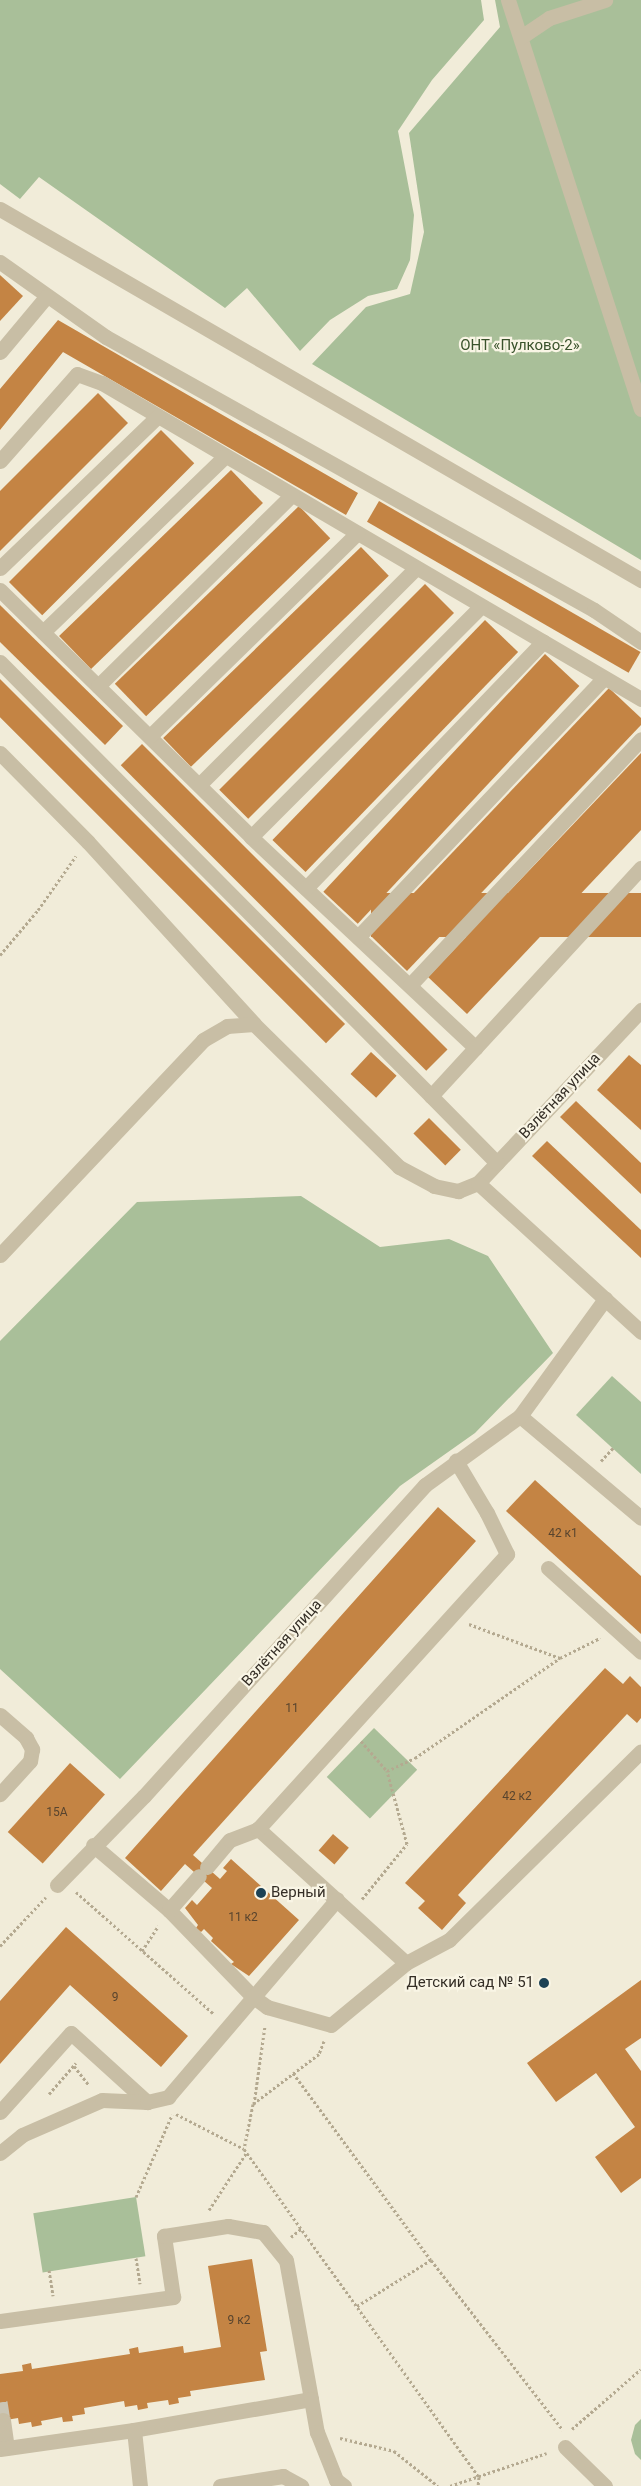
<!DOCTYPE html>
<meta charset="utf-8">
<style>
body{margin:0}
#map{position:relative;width:641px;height:2486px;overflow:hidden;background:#f1ecd9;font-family:Roboto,sans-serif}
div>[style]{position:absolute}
.green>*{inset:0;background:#a9bf99;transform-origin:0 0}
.building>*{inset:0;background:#c48444;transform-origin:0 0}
.minor-tunnel>*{height:15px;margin-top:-7.5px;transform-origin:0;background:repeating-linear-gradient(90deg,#cbc6b5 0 15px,transparent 0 23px)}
.path>*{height:3px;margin-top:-1.5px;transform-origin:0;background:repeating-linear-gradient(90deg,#b4a990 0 2.5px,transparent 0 5px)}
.minor>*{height:15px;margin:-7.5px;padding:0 7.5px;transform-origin:7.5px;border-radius:7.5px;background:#c8bea5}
.dots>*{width:14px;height:14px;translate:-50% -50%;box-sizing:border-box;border:2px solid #f9f5e5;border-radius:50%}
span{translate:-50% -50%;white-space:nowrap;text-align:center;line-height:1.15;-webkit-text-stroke:4.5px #f9f5e5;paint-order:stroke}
.number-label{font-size:12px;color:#58442e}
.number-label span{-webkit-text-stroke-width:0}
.park-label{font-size:15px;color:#39522b}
.street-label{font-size:15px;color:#342e26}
.poi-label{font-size:15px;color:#342e26}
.left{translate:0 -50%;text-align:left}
.right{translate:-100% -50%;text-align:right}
</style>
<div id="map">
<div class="green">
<i style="clip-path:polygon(0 0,481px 0,484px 20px,432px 80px,398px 131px,414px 215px,410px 260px,397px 289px,368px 296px,330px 320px,300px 351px,247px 288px,225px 308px,39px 177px,20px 199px,0 184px)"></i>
<i style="clip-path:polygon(495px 0,641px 0,641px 560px,312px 364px,366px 307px,410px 294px,424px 232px,409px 133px,500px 27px)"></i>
<i style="clip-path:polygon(301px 1196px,380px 1247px,449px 1239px,488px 1256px,553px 1353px,475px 1433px,400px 1486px,120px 1779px,0 1669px,0 1341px,137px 1202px)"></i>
<i style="clip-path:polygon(612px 1376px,641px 1402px,641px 1474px,576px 1415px)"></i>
<i style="left:374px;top:1728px;width:60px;height:68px;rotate:44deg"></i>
<i style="left:136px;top:2197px;width:60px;height:104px;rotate:81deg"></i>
<i style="clip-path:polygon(641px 2419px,641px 2460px,635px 2454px,631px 2440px,635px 2425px)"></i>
</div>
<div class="building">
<i style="clip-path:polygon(0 275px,23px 296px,0 321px)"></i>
<i style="clip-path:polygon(58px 320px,358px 493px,346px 515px,63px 352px,0 430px,0 389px)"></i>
<i style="clip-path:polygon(98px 393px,128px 423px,0 551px,0 491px)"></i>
<i style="left:161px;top:430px;width:47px;height:215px;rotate:45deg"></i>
<i style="left:231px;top:470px;width:46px;height:239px;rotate:46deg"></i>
<i style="left:379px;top:501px;width:302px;height:24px;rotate:30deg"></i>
<i style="left:299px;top:506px;width:45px;height:256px;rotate:46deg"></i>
<i style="left:361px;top:547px;width:40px;height:275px;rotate:46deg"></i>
<i style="left:425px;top:584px;width:41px;height:291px;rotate:45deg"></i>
<i style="clip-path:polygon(0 605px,123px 726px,105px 745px,0 642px)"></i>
<i style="left:485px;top:620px;width:46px;height:306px;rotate:44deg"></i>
<i style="left:545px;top:654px;width:47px;height:325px;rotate:43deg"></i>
<i style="left:0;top:679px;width:488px;height:27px;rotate:45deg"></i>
<i style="clip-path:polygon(609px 688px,641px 718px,641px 725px,407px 971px,372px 937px)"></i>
<i style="left:142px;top:744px;width:432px;height:30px;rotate:45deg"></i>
<i style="clip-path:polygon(641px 753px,641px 830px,467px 1014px,428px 977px)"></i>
<i style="left:641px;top:893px;width:44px;height:270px;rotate:90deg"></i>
<i style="left:371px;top:1052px;width:35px;height:30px;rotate:43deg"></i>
<i style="clip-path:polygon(629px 1055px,641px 1065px,641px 1130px,597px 1090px)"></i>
<i style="clip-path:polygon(576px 1101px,641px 1163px,641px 1194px,560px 1117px)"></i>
<i style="left:429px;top:1118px;width:45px;height:22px;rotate:45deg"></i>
<i style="clip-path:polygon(547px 1141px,641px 1230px,641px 1258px,532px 1156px)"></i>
<i style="clip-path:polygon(535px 1480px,641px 1576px,641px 1634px,506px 1511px)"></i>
<i style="clip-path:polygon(438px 1507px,476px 1541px,193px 1855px,220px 1879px,227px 1871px,223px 1868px,231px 1859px,299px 1920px,249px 1976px,231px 1964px,234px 1962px,211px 1941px,213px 1938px,204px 1929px,201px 1932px,196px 1928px,198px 1925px,185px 1908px,192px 1900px,197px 1905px,212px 1888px,185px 1864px,161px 1891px,125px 1858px)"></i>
<i style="clip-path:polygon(605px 1668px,623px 1684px,630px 1676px,641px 1687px,641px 1718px,637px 1723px,627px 1714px,458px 1895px,466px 1903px,442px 1930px,418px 1908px,425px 1901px,405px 1883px)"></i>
<i style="left:70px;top:1763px;width:47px;height:93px;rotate:42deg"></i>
<i style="left:333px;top:1834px;width:21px;height:22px;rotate:41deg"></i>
<i style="clip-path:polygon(66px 1927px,188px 2036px,161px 2067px,70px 1985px,0 2064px,0 2001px)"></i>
<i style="clip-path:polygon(641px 1980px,641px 2038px,625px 2049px,641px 2071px,641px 2178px,621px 2193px,595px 2157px,635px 2127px,596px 2073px,556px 2102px,527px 2063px)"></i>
<i style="clip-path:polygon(252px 2259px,267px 2351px,260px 2352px,265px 2380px,190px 2391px,191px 2396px,178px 2398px,179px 2403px,169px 2405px,168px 2400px,147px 2403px,148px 2408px,138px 2410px,137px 2405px,125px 2407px,124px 2401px,84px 2408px,85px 2414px,72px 2416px,73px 2421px,63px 2422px,62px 2417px,41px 2421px,42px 2425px,32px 2427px,31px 2422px,19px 2424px,18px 2418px,0 2421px,0 2374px,23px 2371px,22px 2365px,31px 2363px,32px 2369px,130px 2354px,129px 2349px,138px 2347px,139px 2353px,183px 2346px,184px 2353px,221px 2347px,208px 2266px)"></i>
</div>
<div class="minor-tunnel">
<i style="left:0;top:2402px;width:18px;rotate:81deg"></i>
</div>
<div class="path">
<i style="left:0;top:955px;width:59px;rotate:-49.8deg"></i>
<i style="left:38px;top:910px;width:66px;rotate:-54.9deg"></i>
<i style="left:601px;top:1461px;width:18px;rotate:-47deg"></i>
<i style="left:469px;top:1624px;width:97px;rotate:20.5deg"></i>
<i style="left:560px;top:1658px;width:45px;rotate:-26.6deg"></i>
<i style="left:361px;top:1741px;width:40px;rotate:49deg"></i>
<i style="left:387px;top:1771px;width:31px;rotate:-25deg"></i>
<i style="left:415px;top:1758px;width:176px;rotate:-34.6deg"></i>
<i style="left:76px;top:1892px;width:184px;rotate:41.5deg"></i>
<i style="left:362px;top:1899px;width:71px;rotate:-50.7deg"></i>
<i style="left:407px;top:1844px;width:76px;rotate:-105.3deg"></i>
<i style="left:0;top:1946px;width:67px;rotate:-46.8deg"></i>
<i style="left:142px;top:1951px;width:30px;rotate:-57deg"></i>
<i style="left:324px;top:2041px;width:14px;rotate:111deg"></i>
<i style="left:319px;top:2054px;width:83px;rotate:142.9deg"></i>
<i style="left:253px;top:2104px;width:46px;rotate:101.3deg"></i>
<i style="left:244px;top:2149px;width:403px;rotate:54.4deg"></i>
<i style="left:479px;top:2477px;width:9px;rotate:96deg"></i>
<i style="left:74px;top:2066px;width:24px;rotate:52deg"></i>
<i style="left:293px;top:2073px;width:232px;rotate:53.6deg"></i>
<i style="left:431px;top:2260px;width:215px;rotate:52.2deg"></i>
<i style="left:49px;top:2094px;width:41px;rotate:-48.9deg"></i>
<i style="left:254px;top:2104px;width:79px;rotate:-82deg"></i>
<i style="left:176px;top:2114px;width:76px;rotate:27.2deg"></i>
<i style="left:136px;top:2197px;width:90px;rotate:-66.3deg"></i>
<i style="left:209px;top:2210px;width:69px;rotate:-56.8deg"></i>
<i style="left:291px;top:2237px;width:14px;rotate:-39deg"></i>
<i style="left:136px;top:2258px;width:26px;rotate:81deg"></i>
<i style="left:49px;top:2270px;width:26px;rotate:81deg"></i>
<i style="left:357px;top:2306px;width:87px;rotate:-31.9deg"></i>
<i style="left:572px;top:2429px;width:91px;rotate:-41deg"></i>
<i style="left:340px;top:2438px;width:56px;rotate:13.5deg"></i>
<i style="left:394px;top:2451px;width:56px;rotate:38.5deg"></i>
<i style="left:450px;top:2486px;width:102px;rotate:-18.8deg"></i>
</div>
<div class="minor">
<i style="left:508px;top:0;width:430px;rotate:72deg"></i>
<i style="left:521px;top:37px;width:34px;rotate:-34deg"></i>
<i style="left:549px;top:18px;width:59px;rotate:-17.8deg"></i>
<i style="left:0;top:209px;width:741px;rotate:30.06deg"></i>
<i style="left:0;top:262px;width:130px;rotate:35.3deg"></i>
<i style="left:106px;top:337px;width:559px;rotate:29.22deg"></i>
<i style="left:594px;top:610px;width:57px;rotate:34.2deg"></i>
<i style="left:0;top:352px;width:72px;rotate:-50.1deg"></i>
<i style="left:0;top:461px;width:116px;rotate:-48.5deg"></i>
<i style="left:77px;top:374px;width:27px;rotate:20deg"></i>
<i style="left:102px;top:383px;width:625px;rotate:30.38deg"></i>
<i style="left:0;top:568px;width:219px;rotate:-43.9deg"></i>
<i style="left:0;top:590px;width:352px;rotate:44.5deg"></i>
<i style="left:251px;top:837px;width:308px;rotate:43.2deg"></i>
<i style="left:43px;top:632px;width:253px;rotate:-44deg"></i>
<i style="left:0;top:662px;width:612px;rotate:45.2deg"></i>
<i style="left:431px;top:1096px;width:310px;rotate:-47.4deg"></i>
<i style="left:98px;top:686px;width:272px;rotate:-44.6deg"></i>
<i style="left:150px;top:736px;width:290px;rotate:-44.4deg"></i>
<i style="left:0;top:753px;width:125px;rotate:45.3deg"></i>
<i style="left:88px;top:842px;width:246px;rotate:47.6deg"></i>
<i style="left:254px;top:1024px;width:204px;rotate:44.6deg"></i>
<i style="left:399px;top:1167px;width:40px;rotate:28deg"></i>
<i style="left:434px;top:1186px;width:25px;rotate:12deg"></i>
<i style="left:458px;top:1191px;width:22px;rotate:-22deg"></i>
<i style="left:478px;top:1183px;width:238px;rotate:-46.7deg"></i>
<i style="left:199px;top:785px;width:307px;rotate:-45deg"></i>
<i style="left:251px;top:837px;width:326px;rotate:-45.1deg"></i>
<i style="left:306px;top:888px;width:342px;rotate:-46.1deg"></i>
<i style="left:358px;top:937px;width:357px;rotate:-46.5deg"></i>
<i style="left:410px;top:985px;width:337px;rotate:-46.8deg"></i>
<i style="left:431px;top:1096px;width:94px;rotate:45.4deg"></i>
<i style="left:478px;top:1183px;width:221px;rotate:42.4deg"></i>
<i style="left:0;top:1255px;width:296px;rotate:-46.6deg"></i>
<i style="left:203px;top:1040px;width:28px;rotate:-30deg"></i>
<i style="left:227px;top:1026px;width:27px;rotate:-4deg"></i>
<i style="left:520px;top:1416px;width:158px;rotate:40.1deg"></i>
<i style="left:548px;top:1568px;width:125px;rotate:42.1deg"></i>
<i style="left:0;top:1715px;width:35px;rotate:41deg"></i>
<i style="left:26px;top:1738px;width:13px;rotate:61deg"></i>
<i style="left:32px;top:1749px;width:12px;rotate:99deg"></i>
<i style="left:30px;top:1761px;width:45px;rotate:132.3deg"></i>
<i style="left:93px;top:1845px;width:100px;rotate:40.5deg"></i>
<i style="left:169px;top:1910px;width:120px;rotate:46deg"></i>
<i style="left:252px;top:1996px;width:19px;rotate:36deg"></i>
<i style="left:267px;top:2007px;width:66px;rotate:15.7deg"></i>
<i style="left:331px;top:2025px;width:97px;rotate:-39.6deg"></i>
<i style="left:406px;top:1963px;width:49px;rotate:-28.1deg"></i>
<i style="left:449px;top:1940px;width:269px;rotate:-44.5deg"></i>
<i style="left:207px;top:1867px;width:35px;rotate:-50deg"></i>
<i style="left:230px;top:1840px;width:30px;rotate:-21deg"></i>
<i style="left:57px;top:1885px;width:124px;rotate:-45.7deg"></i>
<i style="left:144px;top:1796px;width:419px;rotate:-47.9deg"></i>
<i style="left:425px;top:1485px;width:117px;rotate:-36deg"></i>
<i style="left:520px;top:1416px;width:145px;rotate:-54deg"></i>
<i style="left:169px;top:1910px;width:45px;rotate:-48.6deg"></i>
<i style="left:406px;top:1963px;width:200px;rotate:-137.8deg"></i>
<i style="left:258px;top:1829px;width:371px;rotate:-47.8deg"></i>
<i style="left:507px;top:1554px;width:46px;rotate:-116deg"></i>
<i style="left:487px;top:1513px;width:61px;rotate:-120.8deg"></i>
<i style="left:0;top:2112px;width:106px;rotate:-48.1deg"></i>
<i style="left:71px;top:2033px;width:103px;rotate:42.2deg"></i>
<i style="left:0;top:2153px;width:28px;rotate:-39deg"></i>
<i style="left:22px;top:2135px;width:87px;rotate:-23.6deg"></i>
<i style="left:102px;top:2100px;width:45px;rotate:2.5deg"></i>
<i style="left:147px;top:2102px;width:22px;rotate:-13deg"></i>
<i style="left:168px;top:2097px;width:260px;rotate:-49.5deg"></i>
<i style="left:0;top:2321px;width:175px;rotate:-7.9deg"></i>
<i style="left:173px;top:2297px;width:62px;rotate:-98.4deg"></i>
<i style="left:164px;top:2236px;width:65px;rotate:-8.9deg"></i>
<i style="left:228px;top:2226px;width:36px;rotate:10deg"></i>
<i style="left:263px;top:2232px;width:36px;rotate:51deg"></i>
<i style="left:286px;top:2260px;width:141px;rotate:79.8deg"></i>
<i style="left:311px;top:2399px;width:180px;rotate:170.1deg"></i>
<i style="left:311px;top:2399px;width:34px;rotate:80deg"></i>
<i style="left:317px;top:2432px;width:52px;rotate:68.4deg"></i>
<i style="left:336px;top:2480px;width:10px;rotate:37deg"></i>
<i style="left:3px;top:2420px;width:28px;rotate:82deg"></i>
<i style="left:565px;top:2447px;width:56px;rotate:44.3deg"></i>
<i style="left:0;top:2449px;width:135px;rotate:-8.1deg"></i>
<i style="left:134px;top:2430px;width:56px;rotate:83.9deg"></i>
<i style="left:220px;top:2486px;width:64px;rotate:-9deg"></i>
<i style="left:283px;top:2476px;width:21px;rotate:29deg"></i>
</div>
<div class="dots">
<i style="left:261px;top:1893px;background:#1d4255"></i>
<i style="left:544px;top:1983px;background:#1d4255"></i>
</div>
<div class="number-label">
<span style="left:563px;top:1534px">42 к1</span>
<span style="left:292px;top:1709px">11</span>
<span style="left:517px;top:1797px">42 к2</span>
<span style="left:57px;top:1813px">15А</span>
<span style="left:243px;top:1918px">11 к2</span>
<span style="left:115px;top:1998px">9</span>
<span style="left:239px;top:2321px">9 к2</span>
</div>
<div class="park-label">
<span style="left:520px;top:346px">ОНТ «Пулково-2»</span>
</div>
<div class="street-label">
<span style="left:560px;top:1096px;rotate:-47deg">Взлётная улица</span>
<span style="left:282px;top:1643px;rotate:-48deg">Взлётная улица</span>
</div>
<div class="poi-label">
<span class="left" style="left:271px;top:1893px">Верный</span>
<span class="right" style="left:534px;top:1983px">Детский сад № 51</span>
</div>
</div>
